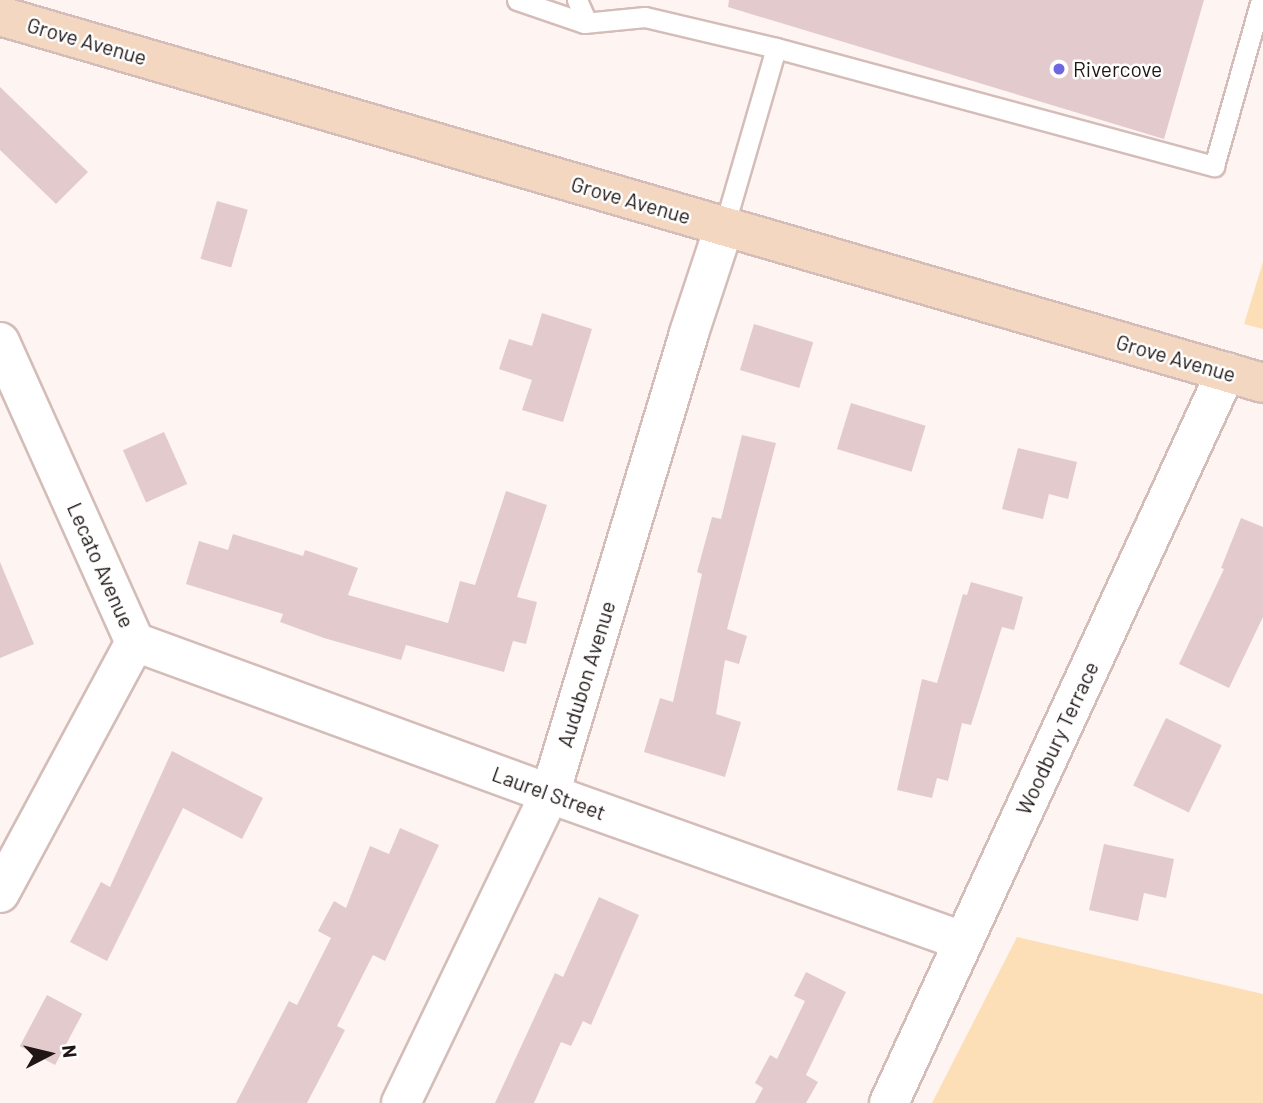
<!DOCTYPE html>
<style>
body{margin:0}
#map{position:relative;width:1263px;height:1103px;overflow:hidden;background:#fef4f2;font-family:Barlow,sans-serif}
div>[style]{position:absolute}
.green>*{inset:0;background:#fcdfb6}
.building>*{inset:0;background:#e3cacd;transform-origin:0 0}
.roads{filter:drop-shadow(2px 0 #d4bdb8) drop-shadow(-2px 0 #d4bdb8) drop-shadow(0 2px #d4bdb8) drop-shadow(0 -2px #d4bdb8)}
.lane>*{height:19px;margin:-9.5px;padding:0 9.5px;transform-origin:9.5px;border-radius:9.5px;background:#fff}
.street>*{height:38px;margin:-19px;padding:0 19px;transform-origin:19px;border-radius:19px;background:#fff}
.secondary>*{height:38px;margin:-19px;padding:0 19px;transform-origin:19px;border-radius:19px;background:#f4d7c0}
.dots>*{width:19px;height:19px;translate:-50% -50%;box-sizing:border-box;border:4px solid #fff;border-radius:50%}
span{translate:-50% -50%;white-space:nowrap;text-align:center;line-height:1.15;-webkit-text-stroke:5px #fff;paint-order:stroke}
.street-label{font-size:21px;color:#1f1615}
.poi-label{font-size:21px;color:#1f1615}
.left{translate:0 -50%;text-align:left}
.north{position:absolute;left:14px;top:1019px;width:70px;height:70px;-webkit-text-stroke:5px #fff;paint-order:stroke;rotate:83deg;font-size:19px;font-weight:700;line-height:28px;text-align:center;color:#1f1615}
.north::after{content:'';display:block;margin:auto;width:24px;height:32px;background:#1f1615;clip-path:polygon(50% 0,100% 100%,50% 72%,0 100%)}
</style>
<div id="map">
<div class="green">
<i style="clip-path:polygon(1263px 262px,1263px 329px,1244px 324px)"></i>
<i style="clip-path:polygon(1017px 937px,1263px 994px,1263px 1103px,932px 1103px)"></i>
</div>
<div class="building">
<i style="clip-path:polygon(729px 0,1204px 0,1164px 139px,728px 7px)"></i>
<i style="clip-path:polygon(0 87px,88px 172px,56px 204px,0 150px)"></i>
<i style="left:217px;top:201px;width:32px;height:60px;rotate:16deg"></i>
<i style="clip-path:polygon(542px 313px,592px 329px,563px 422px,522px 410px,532px 380px,499px 369px,509px 339px,532px 346px)"></i>
<i style="left:754px;top:324px;width:62px;height:48px;rotate:17deg"></i>
<i style="left:851px;top:403px;width:78px;height:48px;rotate:17deg"></i>
<i style="left:164px;top:432px;width:57px;height:45px;rotate:66deg"></i>
<i style="clip-path:polygon(742px 435px,776px 443px,727px 629px,747px 636px,739px 664px,725px 660px,716px 714px,741px 722px,725px 777px,644px 752px,660px 698px,673px 702px,702px 574px,697px 572px,712px 517px,721px 519px)"></i>
<i style="clip-path:polygon(1018px 448px,1077px 462px,1068px 499px,1049px 494px,1043px 519px,1002px 509px)"></i>
<i style="clip-path:polygon(506px 491px,547px 505px,517px 597px,537px 602px,526px 644px,513px 641px,504px 672px,406px 645px,401px 660px,324px 638px,280px 622px,283px 614px,186px 584px,199px 541px,228px 550px,233px 534px,303px 556px,305px 550px,358px 568px,348px 595px,448px 623px,460px 581px,475px 585px)"></i>
<i style="clip-path:polygon(1241px 518px,1263px 527px,1263px 617px,1229px 688px,1179px 664px,1224px 569px,1221px 568px)"></i>
<i style="clip-path:polygon(0 562px,34px 644px,0 658px)"></i>
<i style="clip-path:polygon(971px 582px,1023px 597px,1014px 630px,1002px 627px,971px 725px,962px 723px,948px 781px,937px 778px,932px 798px,897px 790px,922px 679px,937px 683px,963px 594px,967px 595px)"></i>
<i style="left:1166px;top:718px;width:62px;height:75px;rotate:26deg"></i>
<i style="clip-path:polygon(172px 751px,263px 798px,242px 839px,183px 808px,107px 961px,70px 942px,101px 882px,110px 887px)"></i>
<i style="clip-path:polygon(400px 828px,439px 845px,385px 961px,373px 955px,337px 1026px,345px 1030px,307px 1103px,236px 1103px,289px 1001px,297px 1005px,331px 938px,318px 931px,334px 901px,346px 908px,370px 846px,389px 854px)"></i>
<i style="clip-path:polygon(1104px 844px,1174px 859px,1166px 898px,1144px 893px,1138px 921px,1089px 910px)"></i>
<i style="clip-path:polygon(599px 897px,639px 915px,591px 1025px,583px 1021px,571px 1046px,561px 1042px,534px 1103px,495px 1103px,555px 973px,563px 977px)"></i>
<i style="clip-path:polygon(806px 972px,846px 992px,806px 1075px,818px 1082px,806px 1103px,755px 1103px,763px 1088px,755px 1083px,770px 1055px,777px 1059px,805px 1001px,794px 996px)"></i>
<i style="left:47px;top:995px;width:40px;height:58px;rotate:28deg"></i>
</div>
<div class="roads">
<div class="lane">
<i style="left:517px;top:0;width:71px;rotate:18.9deg"></i>
<i style="left:584px;top:23px;width:61px;rotate:-5.6deg"></i>
<i style="left:645px;top:17px;width:135px;rotate:13.3deg"></i>
<i style="left:776px;top:48px;width:454px;rotate:15.1deg"></i>
<i style="left:1214px;top:166px;width:173px;rotate:-74.2deg"></i>
<i style="left:577px;top:0;width:24px;rotate:66deg"></i>
<i style="left:724px;top:227px;width:186px;rotate:-73.8deg"></i>
</div>
<div class="street">
<i style="left:0;top:342px;width:329px;rotate:65.8deg"></i>
<i style="left:135px;top:642px;width:285px;rotate:118.3deg"></i>
<i style="left:135px;top:642px;width:442px;rotate:20.1deg"></i>
<i style="left:550px;top:794px;width:438px;rotate:19.6deg"></i>
<i style="left:401px;top:1103px;width:343px;rotate:-64.3deg"></i>
<i style="left:550px;top:794px;width:481px;rotate:-73.2deg"></i>
<i style="left:689px;top:333px;width:112px;rotate:-71.7deg"></i>
<i style="left:889px;top:1103px;width:805px;rotate:-65.25deg"></i>
</div>
<div class="secondary">
<i style="left:0;top:16px;width:1315px;rotate:16.2deg"></i>
</div>
</div>
<div class="dots">
<i style="left:1059px;top:69px;background:#6f66e0"></i>
</div>
<div class="street-label">
<span style="left:87px;top:41px;rotate:16deg">Grove Avenue</span>
<span style="left:631px;top:200px;rotate:16deg">Grove Avenue</span>
<span style="left:1176px;top:358px;rotate:16deg">Grove Avenue</span>
<span style="left:101px;top:565px;rotate:66deg">Lecato Avenue</span>
<span style="left:586px;top:674px;rotate:-73deg">Audubon Avenue</span>
<span style="left:1057px;top:738px;rotate:-65deg">Woodbury Terrace</span>
<span style="left:549px;top:793px;rotate:20deg">Laurel Street</span>
</div>
<div class="poi-label">
<span class="left" style="left:1073px;top:69px">Rivercove</span>
</div>
<div class="north">N</div>
</div>
